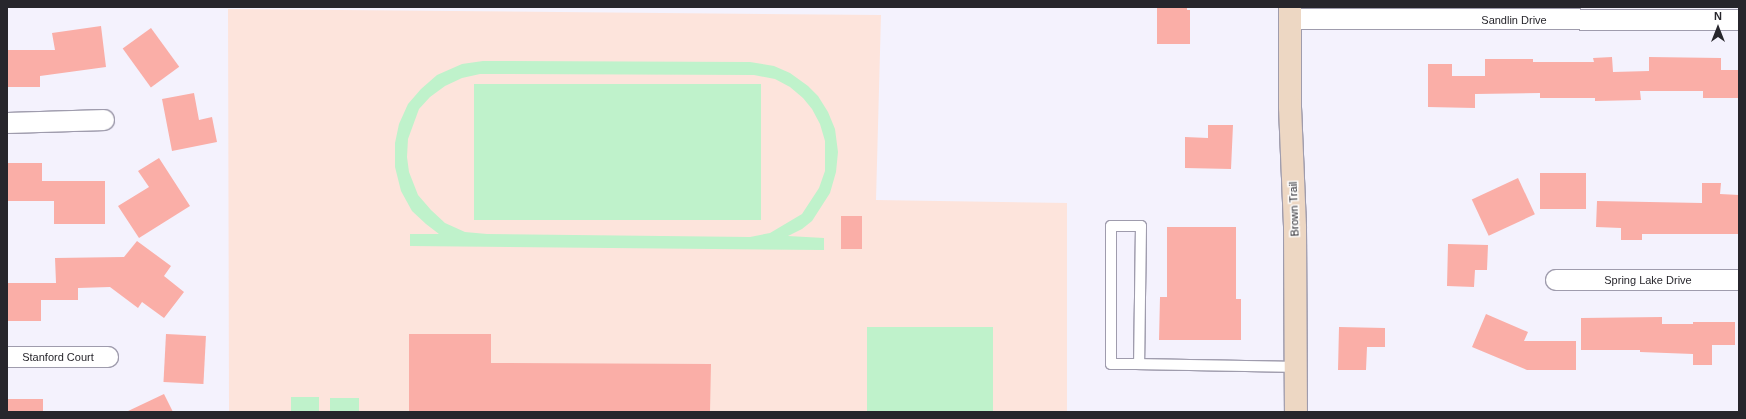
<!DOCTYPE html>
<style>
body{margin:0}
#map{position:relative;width:1746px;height:419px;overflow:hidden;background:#f4f2fd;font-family:Arial,sans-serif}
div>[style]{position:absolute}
.education>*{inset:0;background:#fde4dc}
.green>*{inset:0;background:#bff2cb;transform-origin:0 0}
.building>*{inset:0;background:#faaea7;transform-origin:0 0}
.roads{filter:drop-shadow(1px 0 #9f9cad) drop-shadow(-1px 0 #9f9cad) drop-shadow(0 1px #9f9cad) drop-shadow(0 -1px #9f9cad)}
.lane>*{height:10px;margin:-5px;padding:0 5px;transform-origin:5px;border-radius:5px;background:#fff}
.street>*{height:20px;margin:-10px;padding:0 10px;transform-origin:10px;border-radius:10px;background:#fff}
.secondary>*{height:22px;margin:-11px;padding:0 11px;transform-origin:11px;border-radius:11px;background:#edd7c3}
span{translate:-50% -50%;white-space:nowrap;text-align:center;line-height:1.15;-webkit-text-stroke:3px #fff;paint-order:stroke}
.street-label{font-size:11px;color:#27262c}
.frame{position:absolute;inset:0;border:8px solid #27262c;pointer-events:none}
.north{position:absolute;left:1698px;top:8px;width:40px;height:40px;-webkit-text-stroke:3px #fff;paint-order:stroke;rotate:0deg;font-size:11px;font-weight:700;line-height:16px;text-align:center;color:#27262c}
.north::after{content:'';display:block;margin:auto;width:14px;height:18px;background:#27262c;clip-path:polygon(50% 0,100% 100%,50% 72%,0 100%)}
</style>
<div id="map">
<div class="education">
<i style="clip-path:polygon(228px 9px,881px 15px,876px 200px,1067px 203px,1067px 412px,229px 412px)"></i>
</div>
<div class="green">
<i style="clip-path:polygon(evenodd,483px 61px,750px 62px,774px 66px,790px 73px,808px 86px,818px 96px,828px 112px,835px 129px,838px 152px,836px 172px,830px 193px,812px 221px,802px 229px,788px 236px,824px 238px,824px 250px,410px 246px,410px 234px,439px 234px,426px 224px,412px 211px,401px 191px,395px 167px,395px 143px,399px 124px,408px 104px,421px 89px,437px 75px,462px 64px,483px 61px,480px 74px,754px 75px,775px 79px,790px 87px,803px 98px,812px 109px,820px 124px,825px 141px,825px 171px,819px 188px,802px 214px,770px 233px,750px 237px,487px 234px,465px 232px,445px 223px,431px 210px,418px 195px,409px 172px,407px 157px,408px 139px,419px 109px,430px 97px,445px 86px,462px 78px,480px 74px)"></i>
<i style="left:474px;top:84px;width:287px;height:136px"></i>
<i style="left:867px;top:327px;width:126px;height:85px"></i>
<i style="left:291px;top:397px;width:28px;height:15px"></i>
<i style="left:330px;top:398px;width:29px;height:14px"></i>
</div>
<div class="building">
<i style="clip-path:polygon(1157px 7px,1187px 7px,1187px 10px,1190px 10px,1190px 44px,1157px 44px)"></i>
<i style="clip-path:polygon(101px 26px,106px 67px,40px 76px,40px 87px,7px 87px,7px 50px,55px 50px,52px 33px)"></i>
<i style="left:151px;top:28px;width:48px;height:35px;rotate:54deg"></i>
<i style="clip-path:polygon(1612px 57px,1613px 72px,1649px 71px,1649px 57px,1721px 58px,1721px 70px,1739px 70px,1739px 98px,1703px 98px,1703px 91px,1640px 91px,1641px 100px,1595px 101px,1595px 98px,1540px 98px,1540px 93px,1475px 94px,1475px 108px,1428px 107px,1428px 64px,1452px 64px,1452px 76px,1485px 76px,1485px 59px,1533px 59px,1533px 62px,1594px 62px,1593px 58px)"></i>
<i style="clip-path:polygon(194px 93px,199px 120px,212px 117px,217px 142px,172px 151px,162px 99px)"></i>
<i style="clip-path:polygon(1208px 125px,1233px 125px,1231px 169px,1185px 168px,1185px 137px,1208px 138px)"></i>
<i style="clip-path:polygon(159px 158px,190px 206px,139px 238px,118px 206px,149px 187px,138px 171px)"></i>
<i style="clip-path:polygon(7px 163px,42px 163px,42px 181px,105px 181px,105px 224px,54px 224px,54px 201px,7px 201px)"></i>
<i style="left:1540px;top:173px;width:46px;height:36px"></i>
<i style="left:1518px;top:178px;width:40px;height:51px;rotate:65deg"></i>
<i style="clip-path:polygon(1702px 183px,1721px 183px,1720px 194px,1739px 195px,1739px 234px,1642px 234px,1642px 240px,1621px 240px,1621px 228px,1596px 227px,1597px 201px,1702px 203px)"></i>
<i style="left:841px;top:216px;width:21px;height:33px"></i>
<i style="clip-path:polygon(1167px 227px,1236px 227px,1236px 299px,1241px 299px,1241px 340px,1159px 340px,1160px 297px,1167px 297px)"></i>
<i style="clip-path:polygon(137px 241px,171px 266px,164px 276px,184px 292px,164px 318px,142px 302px,138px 308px,110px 287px,78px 288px,78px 300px,41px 300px,41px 321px,7px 321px,7px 283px,56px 283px,55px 258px,124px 257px)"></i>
<i style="clip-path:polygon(1448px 244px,1488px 245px,1487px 270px,1475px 270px,1474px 287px,1447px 286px)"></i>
<i style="clip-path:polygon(1486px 314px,1528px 332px,1524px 341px,1576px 341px,1576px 370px,1527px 370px,1472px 347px)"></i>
<i style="clip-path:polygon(1662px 317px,1662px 324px,1693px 324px,1693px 322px,1735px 322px,1735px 345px,1712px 345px,1712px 365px,1693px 365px,1693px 354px,1640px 352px,1640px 350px,1581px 350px,1581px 318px)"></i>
<i style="clip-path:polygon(1339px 327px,1385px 328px,1385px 347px,1367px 347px,1366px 370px,1338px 370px)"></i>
<i style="left:166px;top:334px;width:40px;height:48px;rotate:3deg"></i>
<i style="clip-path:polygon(409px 334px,491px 334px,491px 363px,711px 364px,710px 412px,409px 412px)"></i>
<i style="clip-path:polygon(164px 394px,173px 412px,126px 412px)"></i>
<i style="left:7px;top:399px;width:36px;height:13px"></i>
</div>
<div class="roads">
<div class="lane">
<i style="left:1139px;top:364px;width:28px;rotate:180deg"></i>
<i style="left:1111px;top:364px;width:138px;rotate:-90deg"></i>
<i style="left:1111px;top:226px;width:30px"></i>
<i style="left:1141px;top:226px;width:138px;rotate:90.8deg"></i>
<i style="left:1139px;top:364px;width:157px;rotate:1.1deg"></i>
</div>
<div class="street">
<i style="left:1289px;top:19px;width:450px;rotate:0.1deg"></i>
<i style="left:7px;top:123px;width:97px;rotate:-1.8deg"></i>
<i style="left:1556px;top:280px;width:183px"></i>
<i style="left:7px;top:357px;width:101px"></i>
</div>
<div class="secondary">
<i style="left:1290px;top:7px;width:100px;rotate:90deg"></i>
<i style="left:1290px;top:107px;width:121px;rotate:87.6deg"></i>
<i style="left:1295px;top:228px;width:184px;rotate:89.7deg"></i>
</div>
</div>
<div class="street-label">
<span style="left:1514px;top:20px">Sandlin Drive</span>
<span style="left:1294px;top:209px;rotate:-92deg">Brown Trail</span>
<span style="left:1648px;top:280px">Spring Lake Drive</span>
<span style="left:58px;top:357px">Stanford Court</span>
</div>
<div class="frame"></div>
<div class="north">N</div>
</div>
